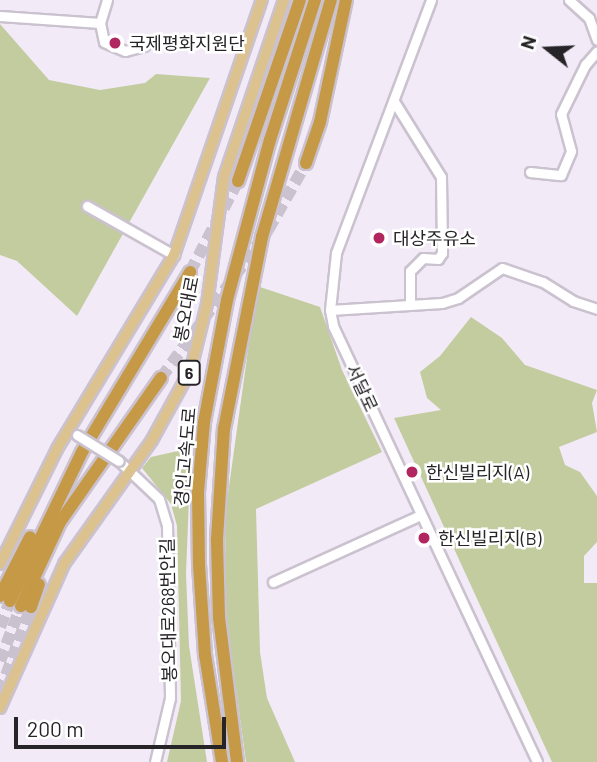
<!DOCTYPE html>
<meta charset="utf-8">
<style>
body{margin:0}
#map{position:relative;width:597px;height:762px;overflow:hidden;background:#f3eaf8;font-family:Barlow,"Noto Sans KR",sans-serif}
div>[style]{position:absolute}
.green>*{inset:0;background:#c3cc9f}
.highway-tunnel>*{height:12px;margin-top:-6px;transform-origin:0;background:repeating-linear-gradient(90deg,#cac2ce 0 12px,transparent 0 18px)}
.roads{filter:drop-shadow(2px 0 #cbc2cf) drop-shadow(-2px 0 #cbc2cf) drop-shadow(0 2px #cbc2cf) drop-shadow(0 -2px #cbc2cf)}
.minor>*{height:9px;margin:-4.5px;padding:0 4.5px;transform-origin:4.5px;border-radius:4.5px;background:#fff}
.major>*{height:10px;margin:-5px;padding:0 5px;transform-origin:5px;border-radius:5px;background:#dcc28f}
.highway>*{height:12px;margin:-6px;padding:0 6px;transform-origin:6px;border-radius:6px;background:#c59945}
.bridges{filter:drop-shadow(2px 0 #cbc2cf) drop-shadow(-2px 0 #cbc2cf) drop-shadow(0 2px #cbc2cf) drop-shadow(0 -2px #cbc2cf)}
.minor-bridge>*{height:9px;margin:-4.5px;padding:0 4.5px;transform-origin:4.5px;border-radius:4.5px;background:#fff}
.dots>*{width:19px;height:19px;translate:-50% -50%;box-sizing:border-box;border:4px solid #fff;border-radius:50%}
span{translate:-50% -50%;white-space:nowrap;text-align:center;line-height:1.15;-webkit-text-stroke:5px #fff;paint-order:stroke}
.shield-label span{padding:2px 5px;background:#fff;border:2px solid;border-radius:5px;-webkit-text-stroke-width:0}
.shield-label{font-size:16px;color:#272428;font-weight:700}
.poi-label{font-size:18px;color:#272428}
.left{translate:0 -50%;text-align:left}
.street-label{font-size:18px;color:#272428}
.north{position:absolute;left:513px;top:14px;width:70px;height:70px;-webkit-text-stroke:5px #fff;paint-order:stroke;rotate:288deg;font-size:19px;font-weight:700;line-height:28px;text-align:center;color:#272428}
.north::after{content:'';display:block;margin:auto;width:24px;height:32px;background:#272428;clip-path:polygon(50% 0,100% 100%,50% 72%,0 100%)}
.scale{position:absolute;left:14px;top:717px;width:212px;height:32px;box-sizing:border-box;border:4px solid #272428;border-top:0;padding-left:9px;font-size:21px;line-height:24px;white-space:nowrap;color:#272428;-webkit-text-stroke:5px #fff;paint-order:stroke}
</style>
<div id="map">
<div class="green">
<i style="clip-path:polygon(0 24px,49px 80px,100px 90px,145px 83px,156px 74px,210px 78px,77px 316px,17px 261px,0 255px)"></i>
<i style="clip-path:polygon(257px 286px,320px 307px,342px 370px,382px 452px,256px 509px,260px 652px,267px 698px,295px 762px,246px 762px,226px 616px,225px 515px)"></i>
<i style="clip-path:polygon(471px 317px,502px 338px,525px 365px,597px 390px,592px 403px,597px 432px,559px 447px,565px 465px,580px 472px,597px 496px,597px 542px,584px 556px,584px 583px,597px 583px,597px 762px,552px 762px,394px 418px,441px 410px,427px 398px,420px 372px,440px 356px)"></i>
<i style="clip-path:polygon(191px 448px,186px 574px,189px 646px,207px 762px,167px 762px,181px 701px,177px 526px,171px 504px,142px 468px,151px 457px)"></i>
</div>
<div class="highway-tunnel">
<i style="left:190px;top:272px;width:103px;rotate:-62.2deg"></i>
<i style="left:161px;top:378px;width:183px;rotate:-54.1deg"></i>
<i style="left:268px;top:230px;width:77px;rotate:-60.4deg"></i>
<i style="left:0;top:627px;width:28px;rotate:-69deg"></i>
<i style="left:0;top:661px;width:59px;rotate:-69.1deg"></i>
<i style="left:0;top:692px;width:90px;rotate:-70deg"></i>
</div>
<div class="roads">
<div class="minor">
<i style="left:107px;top:0;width:24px;rotate:107deg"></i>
<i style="left:100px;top:23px;width:19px;rotate:78deg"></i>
<i style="left:104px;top:42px;width:23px;rotate:23deg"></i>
<i style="left:125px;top:51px;width:20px;rotate:-15deg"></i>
<i style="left:431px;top:0;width:270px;rotate:110.6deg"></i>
<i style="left:336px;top:253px;width:57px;rotate:96deg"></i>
<i style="left:330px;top:310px;width:16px;rotate:79deg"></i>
<i style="left:333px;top:326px;width:481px;rotate:64.9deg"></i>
<i style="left:569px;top:0;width:27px;rotate:42deg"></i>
<i style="left:589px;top:18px;width:23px;rotate:70deg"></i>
<i style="left:0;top:16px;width:100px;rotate:4deg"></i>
<i style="left:395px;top:103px;width:87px;rotate:58.1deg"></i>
<i style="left:441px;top:177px;width:76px;rotate:89.2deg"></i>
<i style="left:442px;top:253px;width:7px;rotate:124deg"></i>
<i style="left:438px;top:259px;width:15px;rotate:-176deg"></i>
<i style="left:423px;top:258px;width:18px;rotate:135deg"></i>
<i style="left:410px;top:271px;width:34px;rotate:90deg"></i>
<i style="left:530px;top:172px;width:31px;rotate:6deg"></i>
<i style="left:561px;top:175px;width:26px;rotate:-67deg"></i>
<i style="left:571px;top:151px;width:38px;rotate:-105deg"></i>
<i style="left:561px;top:114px;width:55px;rotate:-63.9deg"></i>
<i style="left:585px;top:65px;width:18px;rotate:-49deg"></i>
<i style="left:87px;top:206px;width:100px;rotate:29.4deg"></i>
<i style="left:330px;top:310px;width:112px;rotate:-3.6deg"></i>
<i style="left:442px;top:303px;width:17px;rotate:-17deg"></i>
<i style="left:458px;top:298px;width:53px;rotate:-34.3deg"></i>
<i style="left:502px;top:268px;width:43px;rotate:18.9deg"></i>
<i style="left:543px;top:282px;width:36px;rotate:32deg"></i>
<i style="left:573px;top:301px;width:25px;rotate:18deg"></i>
<i style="left:119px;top:461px;width:55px;rotate:43.5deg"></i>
<i style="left:159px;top:499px;width:27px;rotate:73deg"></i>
<i style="left:167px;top:525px;width:173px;rotate:89deg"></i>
<i style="left:170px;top:698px;width:66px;rotate:103.2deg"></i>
<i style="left:273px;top:582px;width:162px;rotate:-24.4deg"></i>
</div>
<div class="major">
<i style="left:0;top:564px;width:128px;rotate:-63.6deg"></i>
<i style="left:57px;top:449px;width:227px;rotate:-58.9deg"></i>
<i style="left:174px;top:255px;width:270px;rotate:-71deg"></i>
<i style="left:0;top:708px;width:158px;rotate:-66deg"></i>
<i style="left:64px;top:564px;width:152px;rotate:-54.6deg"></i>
<i style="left:152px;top:440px;width:81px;rotate:-61.2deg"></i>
<i style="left:191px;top:369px;width:67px;rotate:-76.2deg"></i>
<i style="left:207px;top:304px;width:128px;rotate:-82.4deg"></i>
<i style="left:224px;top:177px;width:187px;rotate:-71.3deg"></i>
</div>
<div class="highway">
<i style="left:306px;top:163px;width:43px;rotate:-71.1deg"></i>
<i style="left:320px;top:122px;width:125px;rotate:-78deg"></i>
<i style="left:238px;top:181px;width:191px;rotate:-71.1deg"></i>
<i style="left:0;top:596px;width:66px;rotate:-63deg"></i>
<i style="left:10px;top:601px;width:165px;rotate:-64.2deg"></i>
<i style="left:82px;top:452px;width:210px;rotate:-59deg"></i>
<i style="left:21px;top:606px;width:93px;rotate:-65.1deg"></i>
<i style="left:60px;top:522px;width:176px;rotate:-55deg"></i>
<i style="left:31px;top:607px;width:24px;rotate:-71deg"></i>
<i style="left:222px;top:762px;width:108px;rotate:-99deg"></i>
<i style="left:205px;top:655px;width:91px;rotate:-93.8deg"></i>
<i style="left:199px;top:564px;width:72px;rotate:-90.8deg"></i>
<i style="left:198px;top:492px;width:70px;rotate:-85.1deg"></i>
<i style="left:204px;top:422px;width:124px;rotate:-79.3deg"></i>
<i style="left:227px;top:300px;width:166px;rotate:-75deg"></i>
<i style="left:270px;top:140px;width:147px;rotate:-72.2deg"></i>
<i style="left:237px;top:762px;width:145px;rotate:-97.1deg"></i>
<i style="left:219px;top:618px;width:79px;rotate:-91.5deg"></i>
<i style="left:217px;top:539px;width:110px;rotate:-86.4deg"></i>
<i style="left:224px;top:429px;width:196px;rotate:-78.8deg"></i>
<i style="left:262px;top:237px;width:247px;rotate:-73.8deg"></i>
</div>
</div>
<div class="bridges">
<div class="minor-bridge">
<i style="left:77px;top:435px;width:49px;rotate:31.8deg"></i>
</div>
</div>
<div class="dots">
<i style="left:115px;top:43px;background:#b2265f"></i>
<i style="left:379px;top:238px;background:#b2265f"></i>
<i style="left:412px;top:472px;background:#b2265f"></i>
<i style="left:424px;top:538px;background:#b2265f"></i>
</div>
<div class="shield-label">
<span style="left:189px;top:373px">6</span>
</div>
<div class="poi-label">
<span class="left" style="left:129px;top:43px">국제평화지원단</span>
<span class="left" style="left:393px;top:238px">대상주유소</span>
<span class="left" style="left:426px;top:472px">한신빌리지(A)</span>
<span class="left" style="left:438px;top:538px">한신빌리지(B)</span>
</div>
<div class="street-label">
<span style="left:186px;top:309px;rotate:-79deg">봉오대로</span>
<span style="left:362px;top:388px;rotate:65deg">서달로</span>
<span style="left:185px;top:457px;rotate:-85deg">경인고속도로</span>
<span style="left:168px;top:610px;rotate:-91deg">봉오대로268번안길</span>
</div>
<div class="north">N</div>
<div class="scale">200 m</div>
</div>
